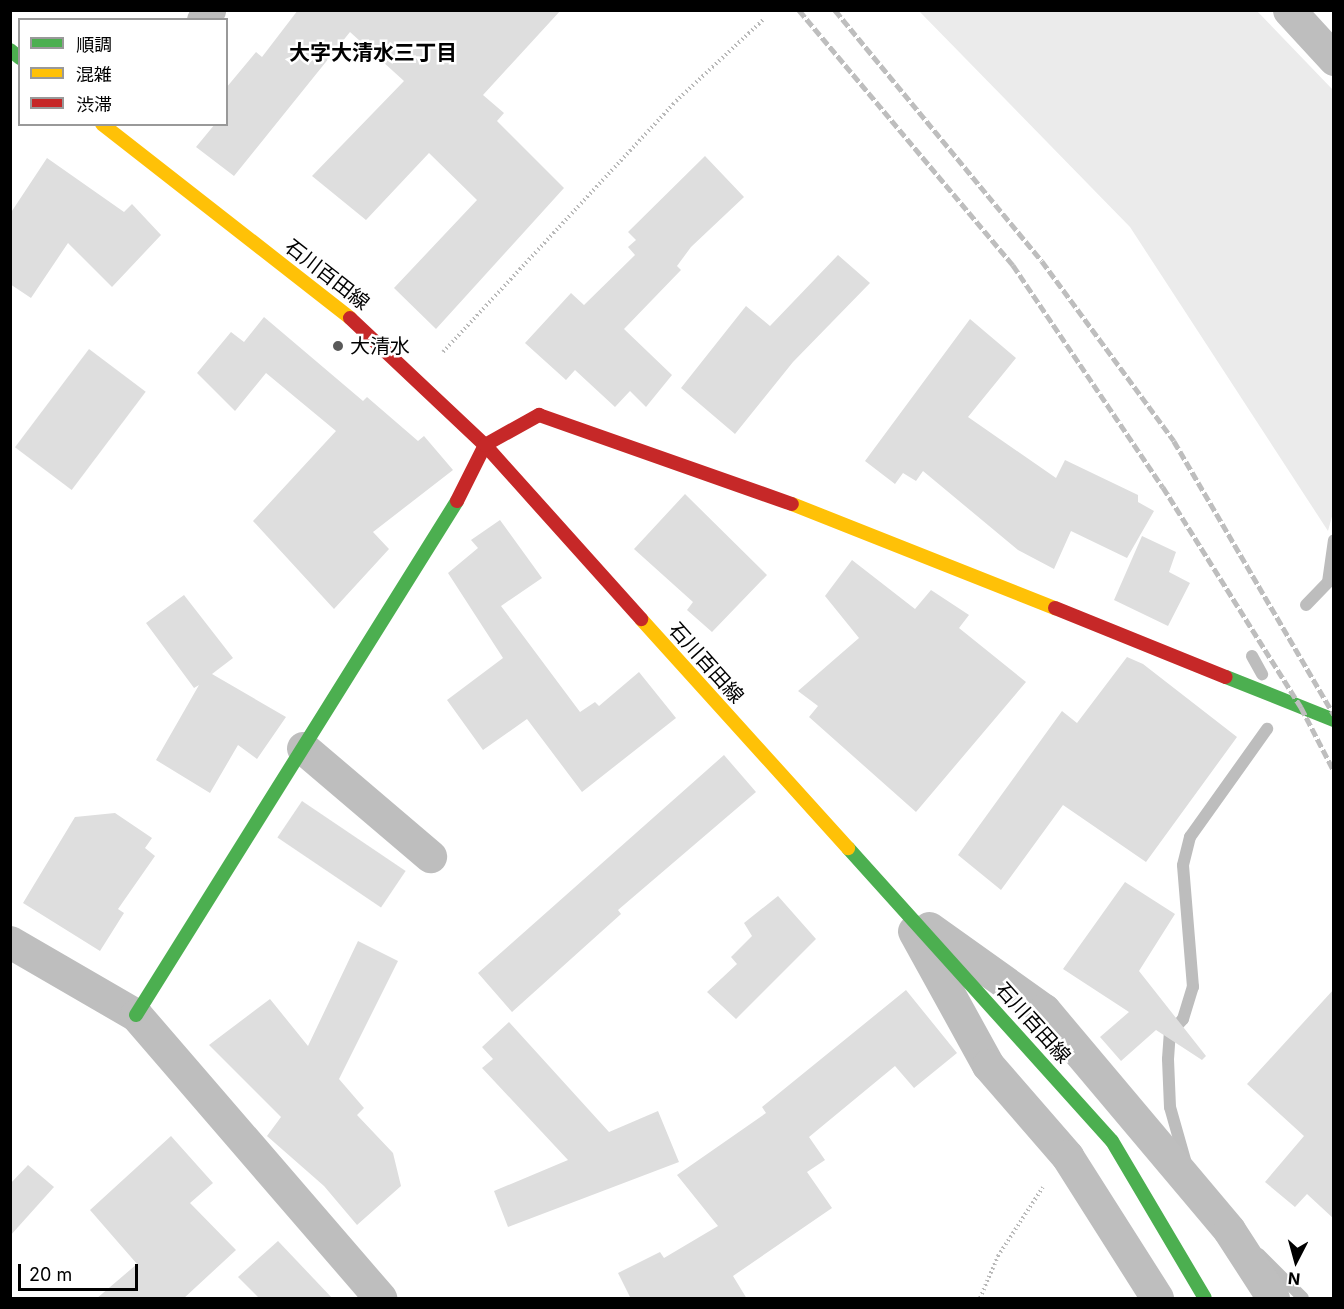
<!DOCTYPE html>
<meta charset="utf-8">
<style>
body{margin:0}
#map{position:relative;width:1344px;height:1309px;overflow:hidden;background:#fff;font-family:Inter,"Noto Sans JP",sans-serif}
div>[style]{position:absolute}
.green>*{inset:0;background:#ebebeb}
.stream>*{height:12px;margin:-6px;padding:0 6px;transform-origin:6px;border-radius:6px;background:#bdbdbd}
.building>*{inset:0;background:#dedede;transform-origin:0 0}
.path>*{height:4px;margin-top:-2px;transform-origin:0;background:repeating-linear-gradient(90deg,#b9b9b9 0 1.5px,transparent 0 4.5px)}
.street>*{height:33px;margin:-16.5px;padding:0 16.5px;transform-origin:16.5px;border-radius:16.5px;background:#bebebe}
.fast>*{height:14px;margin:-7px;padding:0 7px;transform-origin:7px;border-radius:7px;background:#4caf50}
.slow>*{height:14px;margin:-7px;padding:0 7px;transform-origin:7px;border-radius:7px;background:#ffc107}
.jam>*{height:14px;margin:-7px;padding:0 7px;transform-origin:7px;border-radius:7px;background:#c62828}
.rail>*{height:4.5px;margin-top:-2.25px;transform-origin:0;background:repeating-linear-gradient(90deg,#bebebe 0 9px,transparent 0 12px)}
.dots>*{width:16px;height:16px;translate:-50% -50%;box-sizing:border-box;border:3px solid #fff;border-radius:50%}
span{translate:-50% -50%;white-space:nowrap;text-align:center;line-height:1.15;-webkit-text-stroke:5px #fff;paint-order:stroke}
.street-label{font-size:20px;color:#000}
.poi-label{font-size:20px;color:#000}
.left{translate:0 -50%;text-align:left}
.neighbourhood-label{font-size:21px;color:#000;font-weight:700}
.frame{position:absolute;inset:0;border:12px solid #000;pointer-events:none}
.legend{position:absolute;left:18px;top:18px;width:210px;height:108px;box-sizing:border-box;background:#fff;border:2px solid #999;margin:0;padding:8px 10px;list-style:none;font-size:18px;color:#000}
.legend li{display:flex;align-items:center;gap:12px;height:30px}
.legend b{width:30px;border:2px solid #999}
.north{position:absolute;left:1266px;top:1231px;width:60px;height:60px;-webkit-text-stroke:4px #fff;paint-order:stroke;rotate:186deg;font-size:16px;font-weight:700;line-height:24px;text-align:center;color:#000}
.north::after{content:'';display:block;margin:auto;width:21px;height:27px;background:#000;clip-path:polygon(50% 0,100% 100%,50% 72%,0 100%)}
.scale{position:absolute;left:18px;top:1264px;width:120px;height:27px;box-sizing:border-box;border:3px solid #000;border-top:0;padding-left:8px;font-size:18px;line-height:21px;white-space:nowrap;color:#000;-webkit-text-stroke:4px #fff;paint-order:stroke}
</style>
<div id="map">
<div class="green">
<i style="clip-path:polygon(919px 11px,1257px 11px,1333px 90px,1334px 509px,1328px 531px,1130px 227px)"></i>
</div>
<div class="stream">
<i style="left:1306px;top:605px;width:32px;rotate:-46deg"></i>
<i style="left:1328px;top:582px;width:42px;rotate:-81.9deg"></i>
<i style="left:1252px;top:656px;width:21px;rotate:61deg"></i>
<i style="left:1185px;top:1160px;width:55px;rotate:-105.8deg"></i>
<i style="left:1170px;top:1107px;width:48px;rotate:-92.4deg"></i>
<i style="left:1168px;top:1059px;width:26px;rotate:-86deg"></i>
<i style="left:1170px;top:1033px;width:19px;rotate:-47deg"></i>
<i style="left:1183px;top:1019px;width:34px;rotate:-73deg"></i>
<i style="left:1193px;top:987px;width:122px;rotate:-94.7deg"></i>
<i style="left:1183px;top:865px;width:29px;rotate:-76deg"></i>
<i style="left:1190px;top:837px;width:133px;rotate:-54.5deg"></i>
<i style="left:1259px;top:1254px;width:62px;rotate:45deg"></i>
</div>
<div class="building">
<i style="clip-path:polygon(298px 10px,561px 10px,483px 95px,504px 113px,497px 121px,564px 188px,436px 329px,394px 288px,477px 200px,429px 153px,366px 220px,312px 176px,404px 81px,350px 32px,234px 176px,196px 147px,215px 124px,226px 124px,226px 88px,256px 52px,262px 57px)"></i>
<i style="clip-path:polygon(705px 156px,744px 197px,691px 247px,677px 266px,681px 270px,624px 329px,672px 375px,646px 407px,630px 391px,615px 407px,575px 370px,566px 380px,525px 343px,571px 293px,584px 305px,635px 255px,628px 247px,636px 240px,628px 232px)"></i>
<i style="clip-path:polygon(47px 158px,124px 212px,132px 204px,161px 235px,112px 287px,68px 243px,31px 298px,10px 284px,10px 214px)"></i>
<i style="clip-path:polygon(838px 255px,870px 283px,793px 362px,735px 434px,681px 388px,746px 306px,770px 326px)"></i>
<i style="clip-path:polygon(264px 317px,363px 401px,367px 397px,418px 441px,424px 436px,453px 470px,373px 532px,389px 549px,334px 609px,253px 521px,336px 431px,266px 373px,235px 411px,197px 373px,231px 332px,244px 342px)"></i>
<i style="clip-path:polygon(970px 319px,1016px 358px,968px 417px,1056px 478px,1065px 460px,1138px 495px,1138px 502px,1154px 511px,1127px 558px,1071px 531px,1054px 569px,1018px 550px,923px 471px,916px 481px,903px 473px,895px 484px,865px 461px)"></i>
<i style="left:89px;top:349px;width:71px;height:123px;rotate:37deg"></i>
<i style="clip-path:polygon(685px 494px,767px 575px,712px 632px,687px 610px,693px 602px,634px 549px)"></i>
<i style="clip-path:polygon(500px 520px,542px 578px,501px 606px,580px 712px,595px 702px,599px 706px,639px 672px,676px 718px,582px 792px,527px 719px,483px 750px,447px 700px,503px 658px,448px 573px,478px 548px,471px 540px)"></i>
<i style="clip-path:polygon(1142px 536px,1176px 552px,1169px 572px,1190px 583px,1168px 626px,1114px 600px)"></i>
<i style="clip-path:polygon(852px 560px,915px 609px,931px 590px,969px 615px,959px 628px,1026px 682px,916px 812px,809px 717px,818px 706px,798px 691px,859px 638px,825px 596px)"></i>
<i style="clip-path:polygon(184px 595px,233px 658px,212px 674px,286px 717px,257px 759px,238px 745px,210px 793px,156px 760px,199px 685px,194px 688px,146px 623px)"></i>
<i style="clip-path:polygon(1127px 657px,1143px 664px,1237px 737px,1146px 862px,1063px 805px,1001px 890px,958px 855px,1062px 711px,1077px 723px)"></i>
<i style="clip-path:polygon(724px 755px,756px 792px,618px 910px,621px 914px,512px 1012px,478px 973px)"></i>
<i style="left:302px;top:801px;width:125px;height:44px;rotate:34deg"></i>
<i style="clip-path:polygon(115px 813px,152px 838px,145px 848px,155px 856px,118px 909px,124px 913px,100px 951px,23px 903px,75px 817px)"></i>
<i style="clip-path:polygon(1125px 882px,1175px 914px,1139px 971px,1206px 1056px,1202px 1060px,1156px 1030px,1121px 1061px,1100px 1037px,1129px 1012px,1063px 969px)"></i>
<i style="clip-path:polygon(778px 896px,816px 939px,736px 1019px,707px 992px,737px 964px,731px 957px,752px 936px,744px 923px)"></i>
<i style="clip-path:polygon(358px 941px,398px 961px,339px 1079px,364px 1108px,357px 1115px,393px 1153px,401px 1186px,357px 1225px,324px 1186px,267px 1136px,281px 1117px,209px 1045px,270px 999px,308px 1046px)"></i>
<i style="clip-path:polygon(1334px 989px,1334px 1219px,1307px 1194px,1295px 1207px,1265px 1182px,1304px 1136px,1247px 1084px)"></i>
<i style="clip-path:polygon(906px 990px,957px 1053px,914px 1088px,895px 1066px,809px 1137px,825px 1160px,807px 1172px,832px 1208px,733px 1276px,747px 1299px,631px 1299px,618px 1273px,660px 1252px,664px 1258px,718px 1226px,677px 1175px,766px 1113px,762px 1107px)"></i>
<i style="clip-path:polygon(509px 1022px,609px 1132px,658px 1111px,679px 1162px,508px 1227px,494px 1191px,568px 1160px,482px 1068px,493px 1059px,482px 1047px)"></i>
<i style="clip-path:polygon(171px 1136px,213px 1183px,190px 1203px,236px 1250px,183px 1299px,96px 1299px,137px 1264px,90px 1210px)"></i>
<i style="clip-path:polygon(28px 1165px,54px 1187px,10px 1236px,10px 1184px)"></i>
<i style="clip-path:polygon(278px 1241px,333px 1299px,260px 1299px,238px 1277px)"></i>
</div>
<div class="path">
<i style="left:443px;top:352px;width:342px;rotate:-47.1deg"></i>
<i style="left:676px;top:101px;width:119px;rotate:-43deg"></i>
<i style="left:980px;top:1298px;width:46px;rotate:-66.8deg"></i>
<i style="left:998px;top:1256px;width:82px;rotate:-56.9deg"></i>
</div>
<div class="street">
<i style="left:1289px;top:10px;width:67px;rotate:47.4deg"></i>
<i style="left:203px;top:20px;width:12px;rotate:-59deg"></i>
<i style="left:303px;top:748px;width:167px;rotate:40.4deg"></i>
<i style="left:929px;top:928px;width:141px;rotate:35.5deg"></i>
<i style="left:1044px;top:1010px;width:287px;rotate:49.9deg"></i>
<i style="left:1229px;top:1230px;width:81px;rotate:57.1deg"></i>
<i style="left:914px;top:931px;width:153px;rotate:61.1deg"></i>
<i style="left:988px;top:1065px;width:121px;rotate:49deg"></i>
<i style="left:1067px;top:1156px;width:168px;rotate:57.6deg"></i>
<i style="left:10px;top:942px;width:146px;rotate:30.1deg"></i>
<i style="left:136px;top:1015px;width:374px;rotate:49.2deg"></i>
</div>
<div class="fast">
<i style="left:10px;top:50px;width:13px;rotate:39deg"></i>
<i style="left:1226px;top:677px;width:116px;rotate:21.7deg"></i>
<i style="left:848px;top:848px;width:394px;rotate:48deg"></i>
<i style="left:1112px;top:1141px;width:182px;rotate:59.4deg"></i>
<i style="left:136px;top:1015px;width:606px;rotate:-58.01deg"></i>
</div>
<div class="slow">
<i style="left:102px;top:124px;width:315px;rotate:38deg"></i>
<i style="left:792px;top:504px;width:283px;rotate:21.6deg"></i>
<i style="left:641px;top:619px;width:309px;rotate:47.9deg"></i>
</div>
<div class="jam">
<i style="left:350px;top:318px;width:185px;rotate:43.3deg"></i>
<i style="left:485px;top:445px;width:234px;rotate:48.1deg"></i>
<i style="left:457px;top:501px;width:63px;rotate:-63.4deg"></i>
<i style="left:485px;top:445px;width:62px;rotate:-29.1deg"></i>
<i style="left:539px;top:415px;width:268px;rotate:19.4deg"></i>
<i style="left:1055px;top:608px;width:184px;rotate:22deg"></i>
</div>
<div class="rail">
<i style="left:799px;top:10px;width:333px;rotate:50deg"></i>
<i style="left:1013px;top:265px;width:268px;rotate:56deg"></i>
<i style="left:1163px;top:487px;width:260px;rotate:57.9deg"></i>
<i style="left:1301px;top:707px;width:72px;rotate:62.7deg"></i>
<i style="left:835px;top:10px;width:325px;rotate:50.5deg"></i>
<i style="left:1042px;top:261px;width:223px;rotate:53.7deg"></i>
<i style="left:1174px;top:441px;width:317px;rotate:59.7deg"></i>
</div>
<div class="dots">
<i style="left:338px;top:346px;background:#595959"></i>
</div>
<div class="street-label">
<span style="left:327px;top:275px;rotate:38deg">石川百田線</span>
<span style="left:706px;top:663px;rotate:48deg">石川百田線</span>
<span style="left:1033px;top:1023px;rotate:48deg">石川百田線</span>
</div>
<div class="poi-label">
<span class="left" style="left:350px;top:346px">大清水</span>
</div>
<div class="neighbourhood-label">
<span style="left:373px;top:53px">大字大清水三丁目</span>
</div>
<div class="frame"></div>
<ul class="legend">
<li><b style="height:8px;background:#4caf50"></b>順調</li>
<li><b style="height:8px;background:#ffc107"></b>混雑</li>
<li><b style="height:8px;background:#c62828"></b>渋滞</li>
</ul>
<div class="north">N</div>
<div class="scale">20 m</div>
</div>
